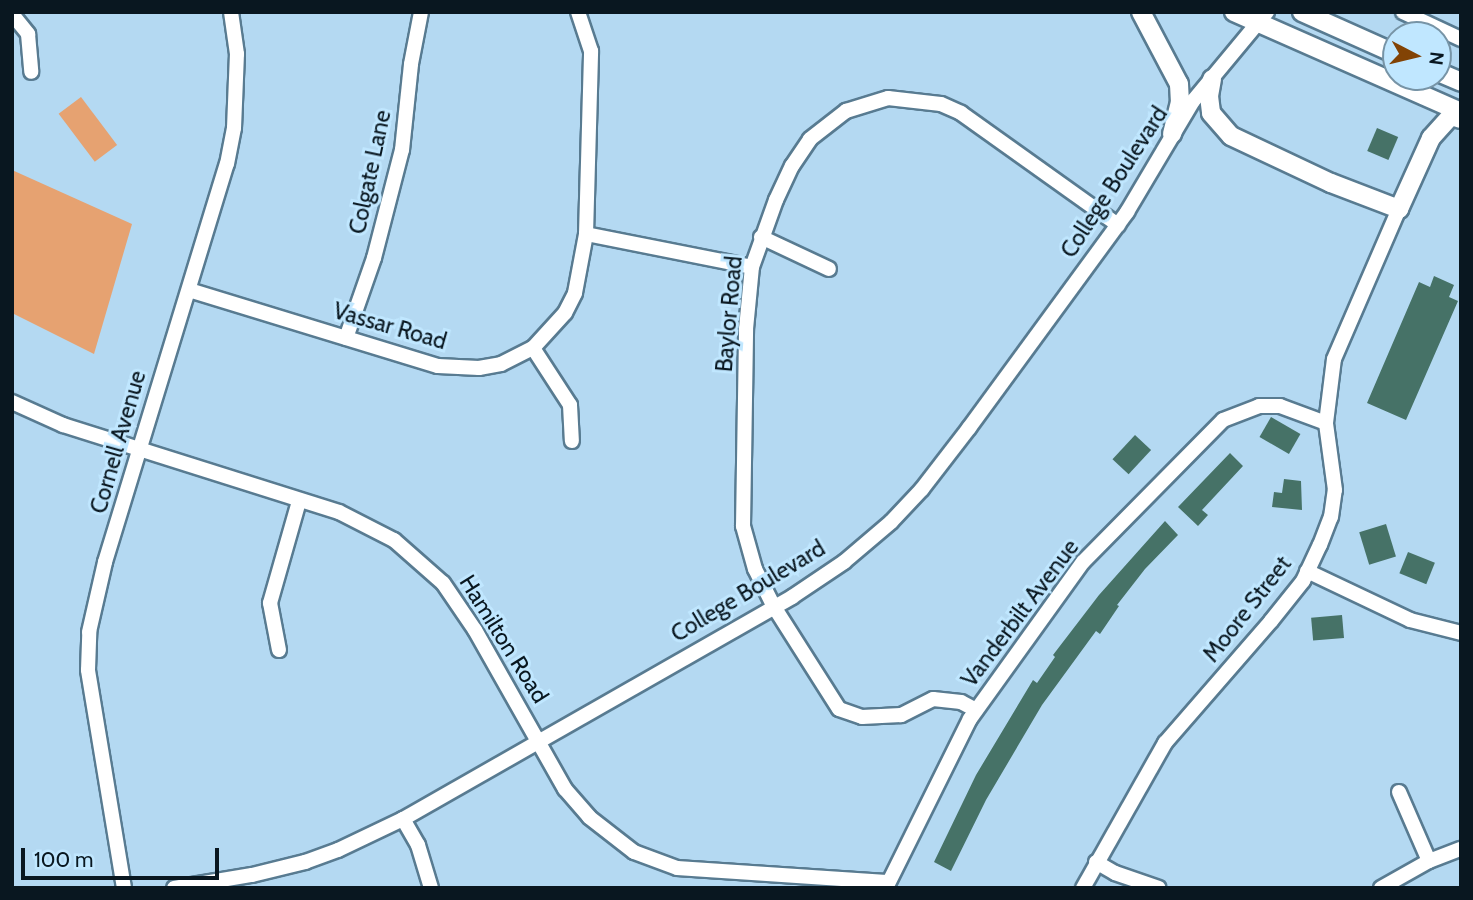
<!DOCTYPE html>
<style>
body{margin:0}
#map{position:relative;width:1473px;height:900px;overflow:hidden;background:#b4d9f2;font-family:Cabin,sans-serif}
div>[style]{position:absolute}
.green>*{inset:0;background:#e6a271;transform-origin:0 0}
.building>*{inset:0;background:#467267;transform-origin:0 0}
.roads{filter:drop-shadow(2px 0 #587b91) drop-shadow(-2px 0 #587b91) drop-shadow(0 2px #587b91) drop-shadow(0 -2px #587b91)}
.minor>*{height:14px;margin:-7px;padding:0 7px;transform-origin:7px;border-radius:7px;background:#fff}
.major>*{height:18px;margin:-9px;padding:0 9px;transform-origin:9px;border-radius:9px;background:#fff}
span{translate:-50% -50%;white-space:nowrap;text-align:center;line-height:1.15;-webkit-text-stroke:6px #c0e7ff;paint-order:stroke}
.street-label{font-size:23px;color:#091720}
.frame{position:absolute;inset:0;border:14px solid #091720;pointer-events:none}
.north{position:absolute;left:1382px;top:21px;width:70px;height:70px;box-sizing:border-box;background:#c0e7ff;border:2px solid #7794a6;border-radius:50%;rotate:97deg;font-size:19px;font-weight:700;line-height:28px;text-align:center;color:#091720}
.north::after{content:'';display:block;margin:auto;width:24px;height:32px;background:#824305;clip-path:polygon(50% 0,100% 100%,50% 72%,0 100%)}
.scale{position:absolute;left:21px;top:848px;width:198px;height:32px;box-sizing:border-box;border:4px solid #091720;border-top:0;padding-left:9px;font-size:21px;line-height:24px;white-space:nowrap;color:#091720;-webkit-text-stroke:5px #c0e7ff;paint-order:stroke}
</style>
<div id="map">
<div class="green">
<i style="left:81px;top:97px;width:60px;height:28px;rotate:53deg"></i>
<i style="clip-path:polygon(12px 170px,132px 224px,94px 354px,12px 313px)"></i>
</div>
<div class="building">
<i style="left:1377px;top:128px;width:23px;height:25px;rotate:23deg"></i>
<i style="clip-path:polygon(1434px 276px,1454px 285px,1449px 297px,1458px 301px,1406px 420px,1367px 403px,1419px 282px,1430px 287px)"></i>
<i style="left:1271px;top:417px;width:34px;height:23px;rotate:30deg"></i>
<i style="left:1135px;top:435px;width:22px;height:33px;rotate:43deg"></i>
<i style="clip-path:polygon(1230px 453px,1243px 466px,1202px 510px,1208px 515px,1198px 526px,1178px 507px)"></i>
<i style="clip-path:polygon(1284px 479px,1301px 481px,1302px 510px,1272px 507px,1274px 492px,1282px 493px)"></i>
<i style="clip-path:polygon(1165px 521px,1178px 535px,1145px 569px,1117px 605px,1119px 606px,1100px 634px,1096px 631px,1042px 705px,986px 800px,951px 871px,934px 862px,976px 775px,1033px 680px,1037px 683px,1055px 657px,1053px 655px,1099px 595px)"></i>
<i style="left:1386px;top:524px;width:34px;height:28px;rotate:73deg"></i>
<i style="left:1408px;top:552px;width:29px;height:23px;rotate:22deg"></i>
<i style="left:1342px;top:615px;width:23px;height:31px;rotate:85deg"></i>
</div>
<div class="roads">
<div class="minor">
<i style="left:1403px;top:12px;width:64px;rotate:25deg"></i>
<i style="left:12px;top:14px;width:26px;rotate:51deg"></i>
<i style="left:28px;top:34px;width:38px;rotate:85deg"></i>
<i style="left:586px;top:234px;width:169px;rotate:11.2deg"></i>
<i style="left:761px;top:237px;width:75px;rotate:25.2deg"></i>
<i style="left:189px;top:290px;width:260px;rotate:17deg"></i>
<i style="left:438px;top:366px;width:41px;rotate:2.8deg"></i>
<i style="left:479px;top:368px;width:22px;rotate:-10deg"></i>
<i style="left:501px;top:364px;width:36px;rotate:-27deg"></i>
<i style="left:533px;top:348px;width:47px;rotate:-47.6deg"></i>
<i style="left:565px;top:313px;width:22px;rotate:-63deg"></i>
<i style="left:575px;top:293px;width:60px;rotate:-79.4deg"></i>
<i style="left:586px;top:234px;width:183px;rotate:-88.4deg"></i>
<i style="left:591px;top:51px;width:41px;rotate:-108.4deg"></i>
<i style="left:346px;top:338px;width:85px;rotate:-70.7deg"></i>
<i style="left:374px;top:258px;width:112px;rotate:-75.5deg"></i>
<i style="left:402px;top:150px;width:86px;rotate:-84deg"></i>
<i style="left:411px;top:64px;width:53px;rotate:-79.1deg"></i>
<i style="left:533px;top:348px;width:68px;rotate:57deg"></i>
<i style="left:570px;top:405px;width:36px;rotate:87deg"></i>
<i style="left:12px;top:402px;width:56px;rotate:24.3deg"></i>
<i style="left:63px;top:425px;width:289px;rotate:17.5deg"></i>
<i style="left:339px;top:512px;width:62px;rotate:27deg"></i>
<i style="left:394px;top:540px;width:65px;rotate:41.3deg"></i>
<i style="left:443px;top:583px;width:57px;rotate:55.8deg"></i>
<i style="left:475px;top:630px;width:183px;rotate:60.5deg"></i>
<i style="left:565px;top:789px;width:37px;rotate:49deg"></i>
<i style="left:589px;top:817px;width:57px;rotate:37.9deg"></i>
<i style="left:634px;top:852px;width:46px;rotate:20.4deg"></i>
<i style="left:677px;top:868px;width:210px;rotate:3.8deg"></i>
<i style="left:1307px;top:571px;width:114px;rotate:25.4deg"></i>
<i style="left:1410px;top:620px;width:53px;rotate:14.3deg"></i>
<i style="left:279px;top:650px;width:48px;rotate:-100.8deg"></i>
<i style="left:270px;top:603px;width:106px;rotate:-74.1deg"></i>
<i style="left:976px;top:710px;width:17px;rotate:-152deg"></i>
<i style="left:961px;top:702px;width:28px;rotate:-174deg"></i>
<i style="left:933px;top:699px;width:36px;rotate:153deg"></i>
<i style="left:901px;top:715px;width:39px;rotate:177deg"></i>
<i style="left:862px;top:717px;width:24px;rotate:-161deg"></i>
<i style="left:839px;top:709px;width:123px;rotate:-122.4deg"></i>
<i style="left:773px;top:605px;width:40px;rotate:-116.6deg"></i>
<i style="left:755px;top:569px;width:45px;rotate:-105.6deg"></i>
<i style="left:743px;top:526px;width:197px;rotate:-89.1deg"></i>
<i style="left:746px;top:329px;width:62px;rotate:-84.5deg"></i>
<i style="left:752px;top:267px;width:71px;rotate:-70.3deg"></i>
<i style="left:776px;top:200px;width:38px;rotate:-65deg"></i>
<i style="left:792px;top:166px;width:32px;rotate:-56deg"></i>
<i style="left:810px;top:139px;width:46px;rotate:-37.9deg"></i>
<i style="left:846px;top:111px;width:44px;rotate:-17.2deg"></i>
<i style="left:888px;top:98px;width:53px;rotate:6.5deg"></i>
<i style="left:941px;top:104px;width:22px;rotate:24deg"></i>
<i style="left:961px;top:113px;width:193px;rotate:35.5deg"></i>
<i style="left:1399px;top:792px;width:75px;rotate:66.5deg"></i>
<i style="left:403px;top:819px;width:30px;rotate:60deg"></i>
<i style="left:418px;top:845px;width:45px;rotate:73.2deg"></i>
<i style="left:1096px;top:862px;width:22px;rotate:30deg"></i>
<i style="left:1115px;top:873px;width:46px;rotate:18.8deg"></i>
<i style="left:124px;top:888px;width:221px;rotate:-99.4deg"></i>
<i style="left:88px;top:670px;width:38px;rotate:-88deg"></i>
<i style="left:89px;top:632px;width:72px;rotate:-77.1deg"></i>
<i style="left:105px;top:562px;width:416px;rotate:-73deg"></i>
<i style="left:227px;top:164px;width:37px;rotate:-79deg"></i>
<i style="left:234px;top:128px;width:74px;rotate:-87.7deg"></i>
<i style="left:237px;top:54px;width:42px;rotate:-98.1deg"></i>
<i style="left:174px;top:888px;width:79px;rotate:-9.5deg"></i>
<i style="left:252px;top:875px;width:55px;rotate:-13.8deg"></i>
<i style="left:305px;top:862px;width:35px;rotate:-20deg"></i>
<i style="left:338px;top:850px;width:72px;rotate:-25.5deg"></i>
<i style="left:403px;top:819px;width:448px;rotate:-29.7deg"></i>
<i style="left:792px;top:597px;width:63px;rotate:-33.9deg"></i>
<i style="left:844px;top:562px;width:62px;rotate:-40.4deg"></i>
<i style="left:891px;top:522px;width:45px;rotate:-46.8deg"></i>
<i style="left:922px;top:489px;width:77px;rotate:-52.4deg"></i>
<i style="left:969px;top:428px;width:268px;rotate:-53.8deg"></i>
<i style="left:1127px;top:212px;width:129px;rotate:-59.3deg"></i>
<i style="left:1193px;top:101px;width:116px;rotate:-50.3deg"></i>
<i style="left:886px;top:888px;width:189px;rotate:-63.6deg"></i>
<i style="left:970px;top:719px;width:193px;rotate:-54.3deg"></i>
<i style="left:1083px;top:562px;width:199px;rotate:-45.4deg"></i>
<i style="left:1223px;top:420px;width:39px;rotate:-21deg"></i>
<i style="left:1259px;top:406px;width:21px"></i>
<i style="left:1280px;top:406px;width:49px;rotate:20.3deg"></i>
<i style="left:1083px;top:888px;width:167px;rotate:-60.5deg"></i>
<i style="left:1165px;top:743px;width:162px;rotate:-49deg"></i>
<i style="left:1271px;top:621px;width:51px;rotate:-51.3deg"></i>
<i style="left:1303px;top:581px;width:40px;rotate:-65deg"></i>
<i style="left:1320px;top:545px;width:30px;rotate:-69deg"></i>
<i style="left:1331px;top:517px;width:27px;rotate:-82deg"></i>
<i style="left:1335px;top:490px;width:68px;rotate:-97.7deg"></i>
<i style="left:1326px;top:423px;width:64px;rotate:-82.9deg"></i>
<i style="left:1334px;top:359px;width:163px;rotate:-66.6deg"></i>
<i style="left:1381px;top:888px;width:55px;rotate:-29.4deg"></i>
<i style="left:1429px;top:861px;width:34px;rotate:-21deg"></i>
</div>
<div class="major">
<i style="left:1141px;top:12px;width:81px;rotate:62.2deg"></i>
<i style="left:1179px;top:84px;width:18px;rotate:87deg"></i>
<i style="left:1180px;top:102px;width:33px;rotate:104deg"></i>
<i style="left:1234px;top:12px;width:248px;rotate:23.8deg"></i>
<i style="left:1302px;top:12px;width:103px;rotate:24.1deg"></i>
<i style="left:1438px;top:72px;width:25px;rotate:23deg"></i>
<i style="left:1212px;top:79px;width:17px;rotate:100deg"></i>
<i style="left:1209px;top:96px;width:17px;rotate:83deg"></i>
<i style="left:1211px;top:113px;width:30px;rotate:49deg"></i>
<i style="left:1231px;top:136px;width:110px;rotate:25.2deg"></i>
<i style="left:1331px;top:183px;width:73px;rotate:20.9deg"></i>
<i style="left:1399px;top:209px;width:78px;rotate:-65.7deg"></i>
<i style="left:1431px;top:138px;width:30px;rotate:-48deg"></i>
<i style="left:1451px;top:116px;width:10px;rotate:17deg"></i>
</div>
</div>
<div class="street-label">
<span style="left:370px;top:172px;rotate:-78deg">Colgate Lane</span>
<span style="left:1114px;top:182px;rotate:-57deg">College Boulevard</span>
<span style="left:729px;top:314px;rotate:-85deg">Baylor Road</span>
<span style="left:390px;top:326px;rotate:16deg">Vassar Road</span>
<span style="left:118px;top:442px;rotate:-74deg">Cornell Avenue</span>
<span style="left:748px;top:591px;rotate:-31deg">College Boulevard</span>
<span style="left:1247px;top:609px;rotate:-52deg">Moore Street</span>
<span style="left:1020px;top:613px;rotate:-53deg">Vanderbilt Avenue</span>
<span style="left:504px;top:639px;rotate:58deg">Hamilton Road</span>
</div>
<div class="frame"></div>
<div class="north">N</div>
<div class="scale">100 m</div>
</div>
